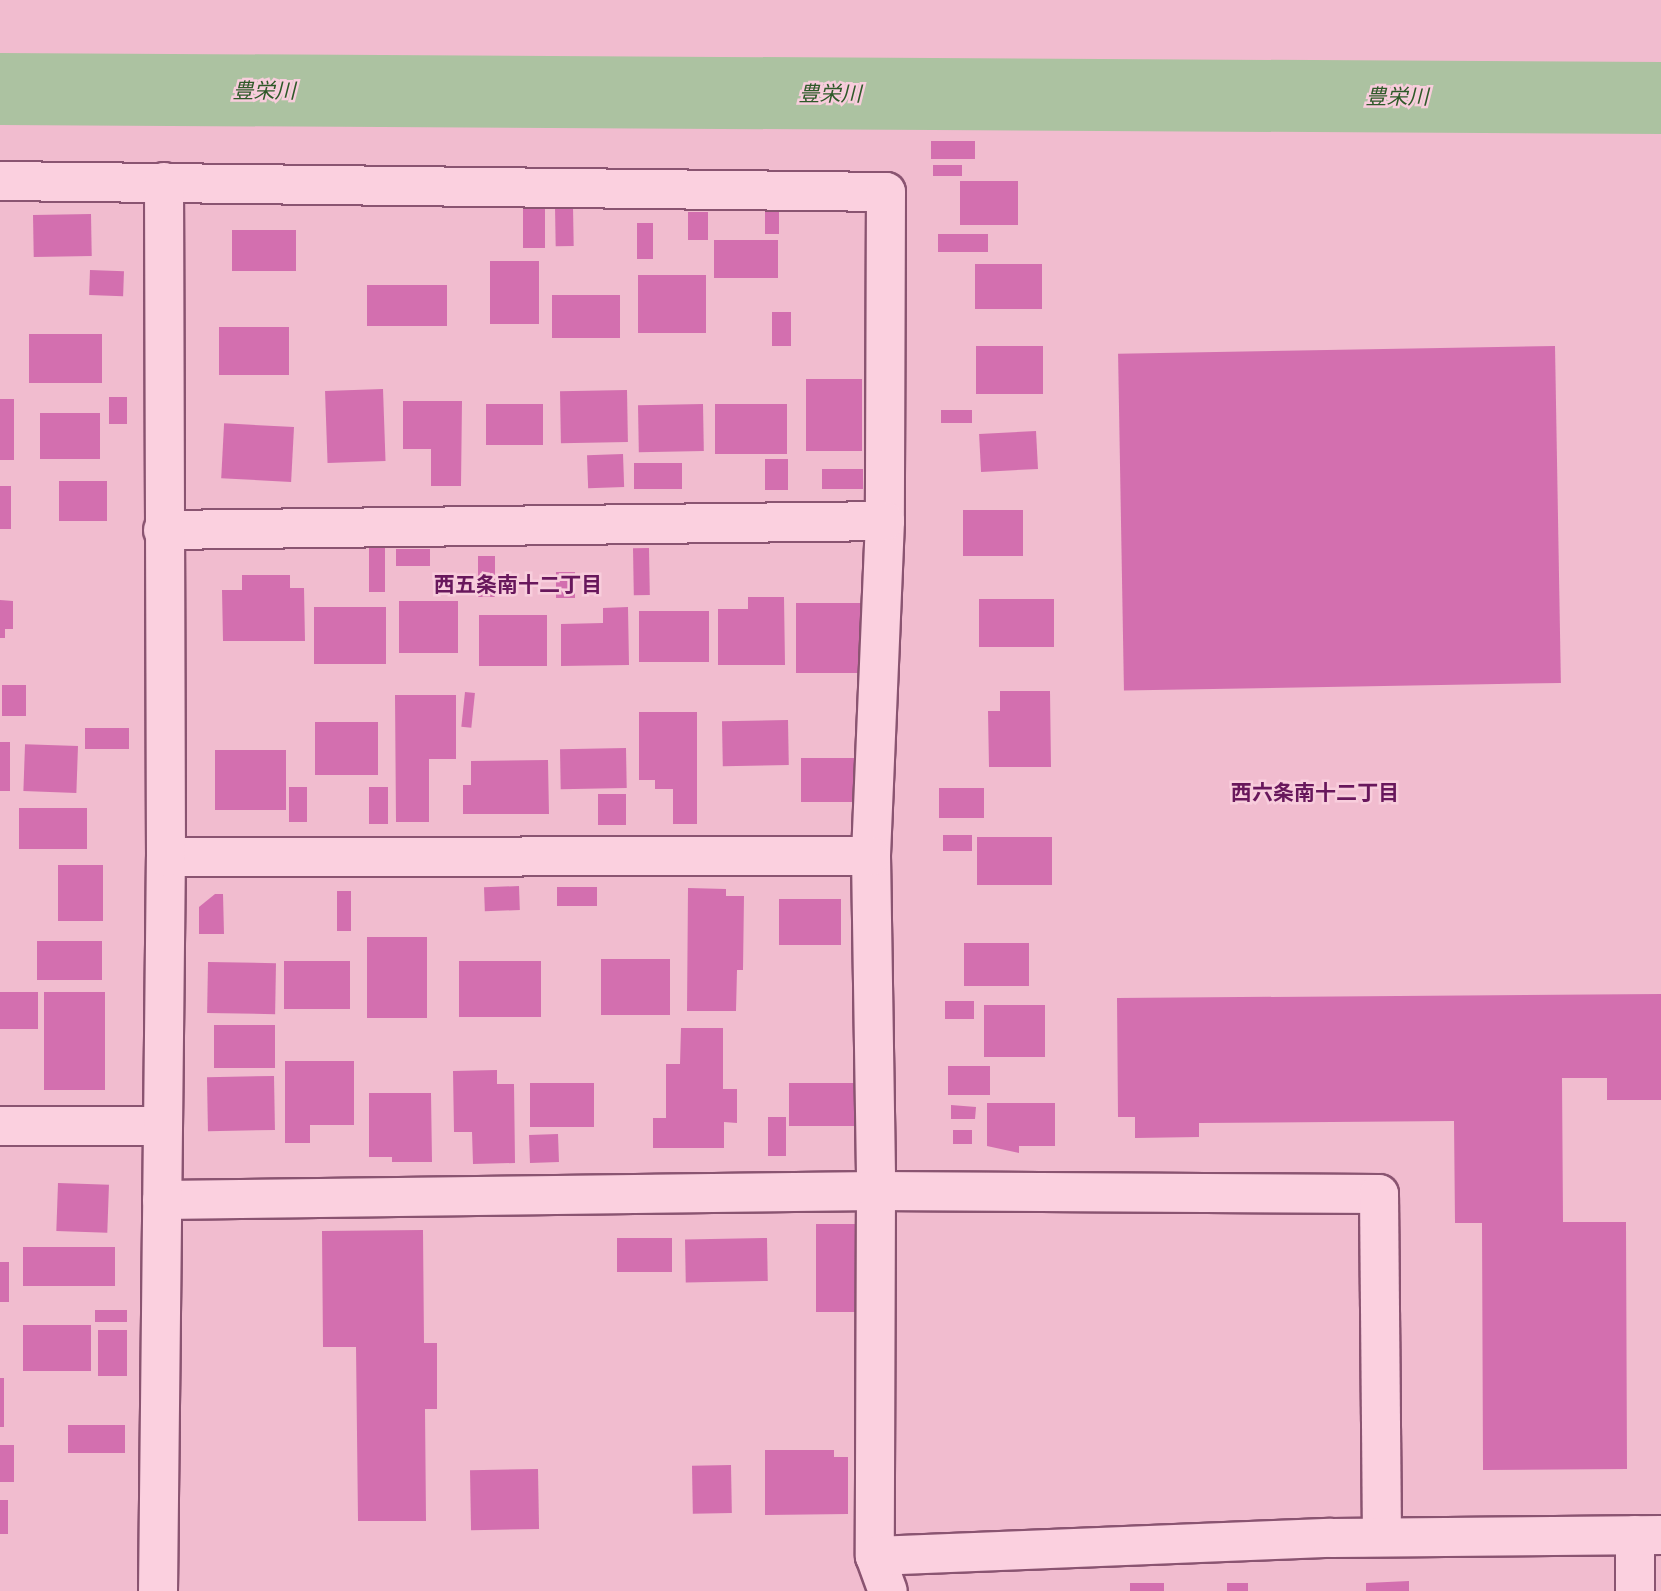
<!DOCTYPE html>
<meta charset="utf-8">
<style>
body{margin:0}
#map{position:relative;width:1661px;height:1591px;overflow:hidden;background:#f1bccf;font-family:"Roboto Serif","Noto Sans JP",serif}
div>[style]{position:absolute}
.river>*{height:72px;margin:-36px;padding:0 36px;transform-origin:36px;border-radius:36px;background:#acc2a1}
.building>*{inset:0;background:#d36faf;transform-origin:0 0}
.roads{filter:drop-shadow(2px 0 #8a5471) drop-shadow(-2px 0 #8a5471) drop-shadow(0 2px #8a5471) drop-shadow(0 -2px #8a5471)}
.minor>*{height:38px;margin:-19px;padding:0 19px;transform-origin:19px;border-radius:19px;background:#fbd0df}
span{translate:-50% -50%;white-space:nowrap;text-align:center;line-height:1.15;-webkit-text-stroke:5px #f8cddc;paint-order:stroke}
.water-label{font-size:21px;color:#2e5928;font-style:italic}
.neighbourhood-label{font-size:21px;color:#68175c;font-weight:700}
</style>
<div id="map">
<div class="river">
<i style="left:0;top:89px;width:1661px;rotate:0.31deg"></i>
</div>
<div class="building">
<i style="left:931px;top:141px;width:44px;height:18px"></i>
<i style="left:933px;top:165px;width:29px;height:11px"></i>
<i style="left:1018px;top:181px;width:44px;height:58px;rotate:90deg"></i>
<i style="left:573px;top:206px;width:40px;height:18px;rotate:89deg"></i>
<i style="left:523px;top:208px;width:22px;height:40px"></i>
<i style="left:765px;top:211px;width:14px;height:23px"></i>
<i style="left:688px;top:212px;width:20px;height:28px"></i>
<i style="left:91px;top:214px;width:42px;height:58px;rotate:89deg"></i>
<i style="left:637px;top:223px;width:16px;height:36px"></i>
<i style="left:232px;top:230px;width:64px;height:41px"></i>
<i style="left:988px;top:234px;width:18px;height:50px;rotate:90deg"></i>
<i style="left:714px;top:240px;width:64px;height:38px"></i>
<i style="left:490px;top:261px;width:49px;height:63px"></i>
<i style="left:975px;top:264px;width:67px;height:45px"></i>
<i style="left:90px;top:270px;width:34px;height:25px;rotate:2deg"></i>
<i style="left:638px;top:275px;width:68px;height:58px"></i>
<i style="left:447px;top:285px;width:41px;height:80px;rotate:90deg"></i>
<i style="left:552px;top:295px;width:68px;height:43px"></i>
<i style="left:772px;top:312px;width:19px;height:34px"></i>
<i style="left:219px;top:327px;width:70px;height:48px"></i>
<i style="left:29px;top:334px;width:73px;height:49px"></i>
<i style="left:976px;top:346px;width:67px;height:48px"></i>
<i style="left:1555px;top:346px;width:337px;height:437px;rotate:89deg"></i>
<i style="left:806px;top:379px;width:56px;height:72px"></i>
<i style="left:383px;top:389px;width:72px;height:58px;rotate:88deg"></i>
<i style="left:627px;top:390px;width:52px;height:67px;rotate:89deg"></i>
<i style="left:109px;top:397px;width:18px;height:27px"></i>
<i style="left:0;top:399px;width:14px;height:61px"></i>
<i style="clip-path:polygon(403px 401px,462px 401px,461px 486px,431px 486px,431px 449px,403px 449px)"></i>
<i style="left:486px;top:404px;width:57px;height:41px"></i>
<i style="left:703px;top:404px;width:47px;height:65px;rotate:89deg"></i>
<i style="left:715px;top:404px;width:72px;height:50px"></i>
<i style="left:941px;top:410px;width:31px;height:13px"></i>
<i style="left:40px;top:413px;width:60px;height:46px"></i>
<i style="left:294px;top:427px;width:55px;height:70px;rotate:93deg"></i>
<i style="left:1036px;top:431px;width:38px;height:57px;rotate:87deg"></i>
<i style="left:623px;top:454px;width:33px;height:36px;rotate:88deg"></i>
<i style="left:765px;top:459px;width:23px;height:31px"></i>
<i style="left:634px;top:463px;width:48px;height:26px"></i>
<i style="left:822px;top:469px;width:41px;height:20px"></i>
<i style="left:59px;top:481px;width:48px;height:40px"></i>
<i style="left:0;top:486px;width:11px;height:43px"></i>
<i style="left:1023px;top:510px;width:46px;height:60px;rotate:90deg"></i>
<i style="left:369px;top:547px;width:16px;height:45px"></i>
<i style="left:649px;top:548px;width:47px;height:16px;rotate:89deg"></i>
<i style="left:396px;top:549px;width:34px;height:17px"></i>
<i style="left:478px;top:556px;width:17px;height:41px"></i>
<i style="left:556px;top:572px;width:19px;height:26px"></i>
<i style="clip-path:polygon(242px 575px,290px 575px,290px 588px,304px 588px,305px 641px,223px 641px,222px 590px,242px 590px)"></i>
<i style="clip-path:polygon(748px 597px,784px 597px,785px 665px,718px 665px,718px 609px,748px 609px)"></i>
<i style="left:979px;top:599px;width:75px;height:48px"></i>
<i style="clip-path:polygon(0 600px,13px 601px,13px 629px,5px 629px,5px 638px,0 638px)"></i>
<i style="left:399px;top:601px;width:59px;height:52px"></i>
<i style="left:796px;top:603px;width:68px;height:70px"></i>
<i style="left:314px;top:607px;width:72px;height:57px"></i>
<i style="clip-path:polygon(628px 607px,629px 665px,561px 666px,561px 624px,603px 623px,603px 608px)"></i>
<i style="left:639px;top:611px;width:70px;height:51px"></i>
<i style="left:479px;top:615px;width:68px;height:51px"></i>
<i style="left:2px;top:685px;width:24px;height:31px"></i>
<i style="clip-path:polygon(1000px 691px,1050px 691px,1051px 767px,989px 767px,988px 711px,1000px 711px)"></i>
<i style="left:465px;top:692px;width:10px;height:35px;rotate:6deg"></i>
<i style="clip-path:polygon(395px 695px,456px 695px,456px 759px,429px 759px,429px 822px,396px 822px)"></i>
<i style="clip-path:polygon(639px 712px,697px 712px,697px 824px,673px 824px,673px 789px,655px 789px,655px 780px,639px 780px)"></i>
<i style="left:788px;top:720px;width:45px;height:66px;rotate:89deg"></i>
<i style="left:315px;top:722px;width:63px;height:53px"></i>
<i style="left:129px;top:728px;width:21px;height:44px;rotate:90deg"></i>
<i style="left:0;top:742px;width:10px;height:49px"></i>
<i style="left:78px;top:746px;width:47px;height:53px;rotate:92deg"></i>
<i style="left:626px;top:748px;width:40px;height:66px;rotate:89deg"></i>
<i style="left:215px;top:750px;width:71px;height:60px"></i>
<i style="clip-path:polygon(801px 758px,860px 758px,860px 793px,854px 793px,854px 802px,801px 802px)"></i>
<i style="clip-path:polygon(548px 760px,549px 814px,463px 814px,463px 785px,471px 785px,471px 761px)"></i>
<i style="left:289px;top:787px;width:18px;height:35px"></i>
<i style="left:369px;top:787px;width:19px;height:37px"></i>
<i style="left:939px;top:788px;width:45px;height:30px"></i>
<i style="left:598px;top:794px;width:28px;height:31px"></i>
<i style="left:19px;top:808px;width:68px;height:41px"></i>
<i style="left:943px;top:835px;width:29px;height:16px"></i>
<i style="left:977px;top:837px;width:75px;height:48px"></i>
<i style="left:58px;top:865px;width:45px;height:56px"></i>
<i style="left:519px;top:886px;width:24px;height:35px;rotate:88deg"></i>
<i style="left:557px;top:887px;width:40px;height:19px"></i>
<i style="clip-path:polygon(688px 888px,726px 889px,726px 896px,744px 896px,743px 970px,737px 970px,736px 1011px,687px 1011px)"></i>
<i style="left:337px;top:891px;width:14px;height:40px"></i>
<i style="clip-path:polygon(215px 894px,223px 894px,224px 934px,199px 934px,199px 907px)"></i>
<i style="left:779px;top:899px;width:62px;height:46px"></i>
<i style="left:367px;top:937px;width:60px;height:81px"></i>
<i style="left:102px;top:941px;width:39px;height:65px;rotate:90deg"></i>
<i style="left:964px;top:943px;width:65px;height:43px"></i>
<i style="left:601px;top:959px;width:69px;height:56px"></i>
<i style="left:284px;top:961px;width:66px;height:48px"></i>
<i style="left:459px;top:961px;width:82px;height:56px"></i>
<i style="left:208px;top:962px;width:68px;height:51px;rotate:1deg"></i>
<i style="left:0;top:992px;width:38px;height:37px"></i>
<i style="left:44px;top:992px;width:61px;height:98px"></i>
<i style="clip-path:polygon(1661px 994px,1661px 1100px,1607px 1100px,1607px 1078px,1562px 1078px,1563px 1222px,1626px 1222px,1627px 1469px,1483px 1470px,1482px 1223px,1455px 1223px,1454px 1121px,1199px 1123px,1199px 1137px,1135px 1138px,1135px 1117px,1118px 1117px,1117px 998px)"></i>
<i style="left:945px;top:1001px;width:29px;height:18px"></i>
<i style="left:984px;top:1005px;width:61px;height:52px"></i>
<i style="left:214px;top:1025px;width:61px;height:43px"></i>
<i style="clip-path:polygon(681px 1028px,723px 1028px,723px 1089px,737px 1089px,737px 1123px,724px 1122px,724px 1148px,653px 1148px,653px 1118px,666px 1118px,666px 1064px,680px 1064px)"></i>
<i style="clip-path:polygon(285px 1061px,354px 1061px,354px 1125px,310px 1125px,310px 1143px,285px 1143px)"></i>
<i style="left:948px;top:1066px;width:42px;height:29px"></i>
<i style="clip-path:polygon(497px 1070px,497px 1084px,514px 1084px,515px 1163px,473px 1164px,472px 1132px,454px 1132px,453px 1071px)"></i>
<i style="left:274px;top:1076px;width:54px;height:67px;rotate:89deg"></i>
<i style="left:530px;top:1083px;width:64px;height:44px"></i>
<i style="left:789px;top:1083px;width:76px;height:43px"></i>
<i style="clip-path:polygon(369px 1093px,431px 1093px,432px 1162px,392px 1162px,392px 1157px,369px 1157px)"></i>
<i style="clip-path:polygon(987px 1103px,1055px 1103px,1055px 1146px,1019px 1146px,1019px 1153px,987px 1146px)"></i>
<i style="clip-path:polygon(951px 1105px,976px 1107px,975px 1119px,951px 1119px)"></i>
<i style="left:768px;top:1117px;width:18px;height:39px"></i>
<i style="left:953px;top:1130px;width:19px;height:14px"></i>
<i style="left:558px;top:1134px;width:28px;height:29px;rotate:88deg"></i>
<i style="left:58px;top:1183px;width:51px;height:48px;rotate:2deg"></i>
<i style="left:816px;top:1224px;width:48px;height:88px"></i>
<i style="clip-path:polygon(423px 1230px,424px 1343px,437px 1343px,437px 1409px,425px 1409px,426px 1521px,358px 1521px,356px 1347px,323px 1347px,322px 1231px)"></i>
<i style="left:617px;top:1238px;width:55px;height:34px"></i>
<i style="left:767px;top:1238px;width:43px;height:82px;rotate:89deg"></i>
<i style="left:115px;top:1247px;width:39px;height:92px;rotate:90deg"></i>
<i style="left:0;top:1262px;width:9px;height:40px"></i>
<i style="left:95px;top:1310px;width:32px;height:12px"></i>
<i style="left:91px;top:1325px;width:46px;height:68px;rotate:90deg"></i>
<i style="left:98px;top:1330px;width:29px;height:46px"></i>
<i style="left:0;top:1378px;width:4px;height:49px"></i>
<i style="left:68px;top:1425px;width:57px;height:28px"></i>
<i style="left:0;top:1445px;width:14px;height:37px"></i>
<i style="clip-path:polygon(765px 1450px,834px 1450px,834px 1457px,848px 1457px,848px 1514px,765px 1515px)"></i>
<i style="left:731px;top:1465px;width:48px;height:39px;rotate:89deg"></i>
<i style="left:538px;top:1469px;width:60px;height:68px;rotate:89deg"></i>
<i style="left:0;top:1500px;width:8px;height:34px"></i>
<i style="clip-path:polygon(1409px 1581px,1409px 1591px,1366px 1591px,1366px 1583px)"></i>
<i style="left:1130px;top:1583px;width:34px;height:8px"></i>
<i style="left:1227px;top:1583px;width:21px;height:8px"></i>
</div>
<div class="roads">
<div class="minor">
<i style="left:0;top:181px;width:886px;rotate:0.71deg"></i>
<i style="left:886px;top:192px;width:329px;rotate:90.2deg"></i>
<i style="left:885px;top:521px;width:335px;rotate:92.4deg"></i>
<i style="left:871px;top:856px;width:335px;rotate:89.1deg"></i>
<i style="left:876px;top:1191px;width:365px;rotate:90.2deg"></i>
<i style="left:875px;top:1556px;width:37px;rotate:70deg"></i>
<i style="left:163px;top:530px;width:722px;rotate:-0.71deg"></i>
<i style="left:166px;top:857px;width:705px;rotate:-0.08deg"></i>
<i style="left:0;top:1126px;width:163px"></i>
<i style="left:162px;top:1200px;width:714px;rotate:-0.72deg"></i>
<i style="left:876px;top:1191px;width:503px;rotate:0.34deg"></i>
<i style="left:1379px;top:1194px;width:343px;rotate:89.5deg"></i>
<i style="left:1635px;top:1535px;width:56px;rotate:90deg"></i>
<i style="left:875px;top:1556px;width:456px;rotate:-2.3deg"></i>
<i style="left:1331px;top:1538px;width:330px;rotate:-0.5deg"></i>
<i style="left:158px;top:1591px;width:734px;rotate:-89.38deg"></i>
<i style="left:166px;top:857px;width:675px;rotate:-90.17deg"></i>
</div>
</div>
<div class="water-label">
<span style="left:264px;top:91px">豊栄川</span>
<span style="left:830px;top:94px">豊栄川</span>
<span style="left:1397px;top:97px">豊栄川</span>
</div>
<div class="neighbourhood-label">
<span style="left:518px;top:585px">西五条南十二丁目</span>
<span style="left:1315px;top:793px">西六条南十二丁目</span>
</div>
</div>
